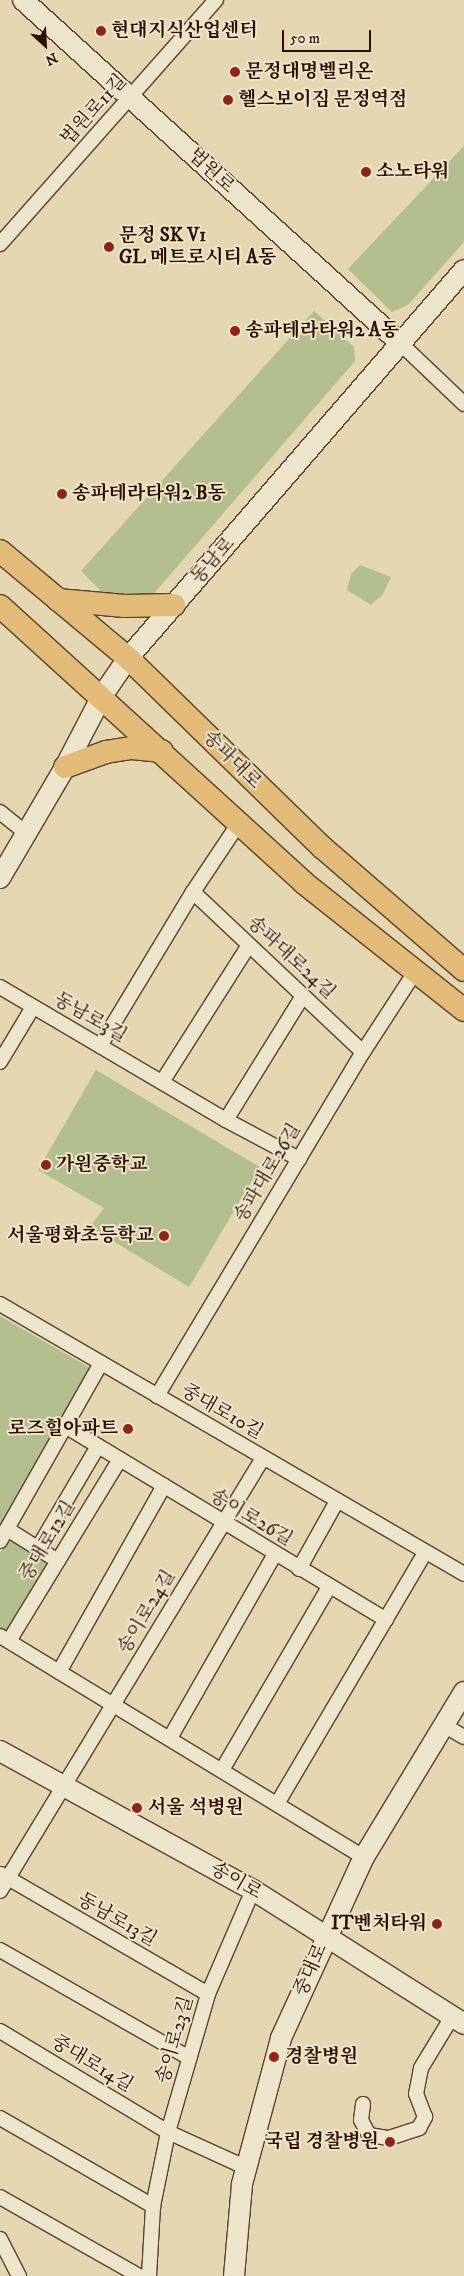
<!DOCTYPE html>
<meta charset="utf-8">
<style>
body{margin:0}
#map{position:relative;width:464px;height:2276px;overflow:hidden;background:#e3d6b1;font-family:"IM FELL DW Pica","Noto Serif KR",serif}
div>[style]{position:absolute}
.green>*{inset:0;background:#b2be8d}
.roads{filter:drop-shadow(1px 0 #5b412e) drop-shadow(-1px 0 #5b412e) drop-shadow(0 1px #5b412e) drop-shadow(0 -1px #5b412e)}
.street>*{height:14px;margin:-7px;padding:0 7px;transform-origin:7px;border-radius:7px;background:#ede4cc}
.secondary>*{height:20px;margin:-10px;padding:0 10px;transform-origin:10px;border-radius:10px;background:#ede4cc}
.primary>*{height:22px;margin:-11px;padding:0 11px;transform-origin:11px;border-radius:11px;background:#e2bb78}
.dots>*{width:14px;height:14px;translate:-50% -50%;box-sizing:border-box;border:2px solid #ede4cc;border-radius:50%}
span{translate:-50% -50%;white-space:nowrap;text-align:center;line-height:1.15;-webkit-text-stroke:4px #ede4cc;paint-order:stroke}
.poi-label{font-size:19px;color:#2e0f02;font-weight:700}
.left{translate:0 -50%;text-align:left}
.right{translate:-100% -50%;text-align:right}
.street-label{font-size:19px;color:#2e0f02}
.north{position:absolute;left:20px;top:20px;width:50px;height:50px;-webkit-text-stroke:4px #ede4cc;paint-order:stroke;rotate:155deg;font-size:14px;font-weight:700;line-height:20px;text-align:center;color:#2e0f02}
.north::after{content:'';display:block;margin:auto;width:18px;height:22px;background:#2e0f02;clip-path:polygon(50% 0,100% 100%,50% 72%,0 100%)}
.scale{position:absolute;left:282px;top:30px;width:89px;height:22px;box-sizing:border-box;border:2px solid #2e0f02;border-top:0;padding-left:6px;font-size:15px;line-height:18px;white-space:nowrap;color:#2e0f02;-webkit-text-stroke:4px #ede4cc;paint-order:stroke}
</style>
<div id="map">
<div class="green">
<i style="clip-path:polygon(464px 146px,464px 242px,408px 305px,392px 312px,348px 269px)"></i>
<i style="clip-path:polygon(314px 311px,354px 347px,355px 361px,143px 606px,121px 611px,81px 571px)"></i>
<i style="clip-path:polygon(360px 565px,391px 577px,383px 594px,371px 605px,347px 590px,351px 574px)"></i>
<i style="clip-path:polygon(96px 1070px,260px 1167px,189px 1287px,90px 1227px,104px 1208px,38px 1170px)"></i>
<i style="clip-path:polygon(0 1316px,92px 1369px,0 1534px)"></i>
<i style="clip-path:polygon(10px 1536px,53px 1562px,8px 1638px,0 1633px,0 1553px)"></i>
</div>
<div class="roads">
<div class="street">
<i style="left:0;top:244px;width:326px;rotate:-48.5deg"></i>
<i style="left:399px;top:342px;width:90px;rotate:43.6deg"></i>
<i style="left:0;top:812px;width:33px;rotate:39deg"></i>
<i style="left:193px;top:892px;width:233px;rotate:43.3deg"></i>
<i style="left:0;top:987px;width:262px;rotate:30.5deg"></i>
<i style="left:226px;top:1120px;width:83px;rotate:28.1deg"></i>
<i style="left:100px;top:1046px;width:180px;rotate:-58.9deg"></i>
<i style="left:193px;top:892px;width:83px;rotate:-56.3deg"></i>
<i style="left:0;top:1062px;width:64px;rotate:-59deg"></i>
<i style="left:162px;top:1082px;width:162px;rotate:-57.6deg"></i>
<i style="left:226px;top:1120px;width:146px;rotate:-58.2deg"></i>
<i style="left:0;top:1304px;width:537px;rotate:30.19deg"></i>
<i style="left:157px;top:1396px;width:401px;rotate:-59.1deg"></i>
<i style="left:363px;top:1052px;width:95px;rotate:-57deg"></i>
<i style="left:65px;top:1426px;width:375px;rotate:31.1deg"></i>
<i style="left:7px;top:1529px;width:60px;rotate:32.1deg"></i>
<i style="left:0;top:1541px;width:205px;rotate:-60.4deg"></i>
<i style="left:38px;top:1548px;width:118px;rotate:-59.5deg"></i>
<i style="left:299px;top:1569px;width:78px;rotate:-60.8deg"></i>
<i style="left:0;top:1636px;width:426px;rotate:31.3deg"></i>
<i style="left:9px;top:1641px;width:213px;rotate:-58.6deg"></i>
<i style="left:59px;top:1672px;width:214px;rotate:-60.6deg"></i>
<i style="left:444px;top:1725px;width:23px;rotate:31deg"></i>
<i style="left:170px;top:1738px;width:212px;rotate:-60.3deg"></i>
<i style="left:222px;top:1770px;width:212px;rotate:-59.7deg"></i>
<i style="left:277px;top:1804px;width:291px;rotate:-59.5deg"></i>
<i style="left:1px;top:1874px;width:239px;rotate:30.1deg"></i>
<i style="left:0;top:1891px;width:507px;rotate:-58.73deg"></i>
<i style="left:0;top:1950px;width:218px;rotate:29.7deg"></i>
<i style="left:0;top:2031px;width:196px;rotate:31deg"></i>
<i style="left:168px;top:2132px;width:87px;rotate:24.5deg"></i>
<i style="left:363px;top:2104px;width:16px;rotate:97deg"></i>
<i style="left:361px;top:2120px;width:17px;rotate:62deg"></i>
<i style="left:369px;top:2135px;width:20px;rotate:9deg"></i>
<i style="left:389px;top:2138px;width:32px;rotate:-18deg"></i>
<i style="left:419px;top:2128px;width:13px;rotate:-61deg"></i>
<i style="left:425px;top:2117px;width:25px;rotate:-111deg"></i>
<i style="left:416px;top:2094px;width:26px;rotate:-79deg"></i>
<i style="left:421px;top:2068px;width:60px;rotate:-58.7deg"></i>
<i style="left:0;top:2118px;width:177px;rotate:29.9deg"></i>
<i style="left:0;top:2197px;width:160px;rotate:29.6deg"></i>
<i style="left:0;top:2239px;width:42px;rotate:62.8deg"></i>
<i style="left:149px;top:2276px;width:70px;rotate:-86.7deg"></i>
<i style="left:153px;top:2206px;width:76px;rotate:-78.5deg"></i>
<i style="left:168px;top:2132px;width:144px;rotate:-73.8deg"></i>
<i style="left:208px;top:1994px;width:113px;rotate:-66.6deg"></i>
</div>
<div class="secondary">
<i style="left:23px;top:0;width:508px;rotate:42.29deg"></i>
<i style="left:0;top:878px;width:129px;rotate:-59.6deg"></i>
<i style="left:65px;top:767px;width:80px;rotate:-62.5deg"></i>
<i style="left:102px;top:696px;width:46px;rotate:-55.6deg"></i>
<i style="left:128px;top:658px;width:513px;rotate:-49.11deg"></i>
<i style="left:0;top:1751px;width:289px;rotate:28.8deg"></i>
<i style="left:253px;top:1890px;width:250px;rotate:32.4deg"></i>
<i style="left:234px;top:2276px;width:92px;rotate:-85deg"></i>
<i style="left:242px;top:2184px;width:151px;rotate:-75deg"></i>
<i style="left:281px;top:2038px;width:199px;rotate:-65.4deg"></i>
<i style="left:364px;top:1857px;width:193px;rotate:-58.8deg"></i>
</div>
<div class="primary">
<i style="left:0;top:551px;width:167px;rotate:39.9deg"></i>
<i style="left:128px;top:658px;width:272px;rotate:44.3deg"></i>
<i style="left:323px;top:848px;width:186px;rotate:40.9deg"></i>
<i style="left:58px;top:600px;width:67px;rotate:5.1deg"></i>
<i style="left:125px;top:606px;width:49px;rotate:-1.2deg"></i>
<i style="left:0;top:606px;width:411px;rotate:42.3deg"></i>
<i style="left:304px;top:883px;width:204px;rotate:38.4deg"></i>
<i style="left:65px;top:767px;width:44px;rotate:-20.1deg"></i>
<i style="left:106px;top:752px;width:26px;rotate:-9deg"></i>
<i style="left:132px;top:748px;width:30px;rotate:6deg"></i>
</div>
</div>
<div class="dots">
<i style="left:101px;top:31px;background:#8f2418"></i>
<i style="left:235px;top:72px;background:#8f2418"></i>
<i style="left:228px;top:100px;background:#8f2418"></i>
<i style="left:366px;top:172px;background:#8f2418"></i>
<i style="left:109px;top:247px;background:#8f2418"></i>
<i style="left:235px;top:331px;background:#8f2418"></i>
<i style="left:62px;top:494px;background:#8f2418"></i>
<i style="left:46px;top:1165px;background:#8f2418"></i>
<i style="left:164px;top:1236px;background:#8f2418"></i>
<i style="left:128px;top:1429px;background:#8f2418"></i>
<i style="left:137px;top:1808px;background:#8f2418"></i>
<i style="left:437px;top:1924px;background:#8f2418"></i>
<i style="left:274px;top:2057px;background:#8f2418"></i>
<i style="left:390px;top:2142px;background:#8f2418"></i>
</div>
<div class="poi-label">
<span class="left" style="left:111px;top:31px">현대지식산업센터</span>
<span class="left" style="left:245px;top:72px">문정대명벨리온</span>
<span class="left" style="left:238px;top:100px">헬스보이짐 문정역점</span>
<span class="left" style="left:376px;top:172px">소노타워</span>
<span class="left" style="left:119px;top:247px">문정 SK V1<br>GL 메트로시티 A동</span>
<span class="left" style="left:245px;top:331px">송파테라타워2 A동</span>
<span class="left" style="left:72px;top:494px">송파테라타워2 B동</span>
<span class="left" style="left:56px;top:1165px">가원중학교</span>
<span class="right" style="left:154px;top:1236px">서울평화초등학교</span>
<span class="right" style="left:118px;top:1429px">로즈힐아파트</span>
<span class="left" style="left:148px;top:1808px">서울 석병원</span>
<span class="right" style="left:427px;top:1924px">IT벤처타워</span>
<span class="left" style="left:285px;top:2057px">경찰병원</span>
<span class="right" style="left:379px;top:2142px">국립 경찰병원</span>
</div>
<div class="street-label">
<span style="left:94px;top:110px;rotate:-48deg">법원로11길</span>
<span style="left:211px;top:171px;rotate:43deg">법원로</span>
<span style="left:213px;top:561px;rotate:-48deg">동남로</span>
<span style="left:232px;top:760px;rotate:45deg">송파대로</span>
<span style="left:291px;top:958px;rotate:43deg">송파대로24길</span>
<span style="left:90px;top:1018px;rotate:30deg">동남로3길</span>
<span style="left:268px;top:1173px;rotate:-59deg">송파대로26길</span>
<span style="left:222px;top:1412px;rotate:30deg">중대로10길</span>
<span style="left:251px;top:1518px;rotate:31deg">송이로26길</span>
<span style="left:48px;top:1541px;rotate:-59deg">중대로12길</span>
<span style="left:147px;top:1612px;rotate:-59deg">송이로24길</span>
<span style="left:236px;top:1881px;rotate:30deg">송이로</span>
<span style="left:117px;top:1920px;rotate:30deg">동남로13길</span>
<span style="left:311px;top:1970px;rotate:-66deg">중대로</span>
<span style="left:175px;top:2040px;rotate:-74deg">송이로23길</span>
<span style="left:92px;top:2064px;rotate:31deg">중대로14길</span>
</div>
<div class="north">N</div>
<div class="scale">50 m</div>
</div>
